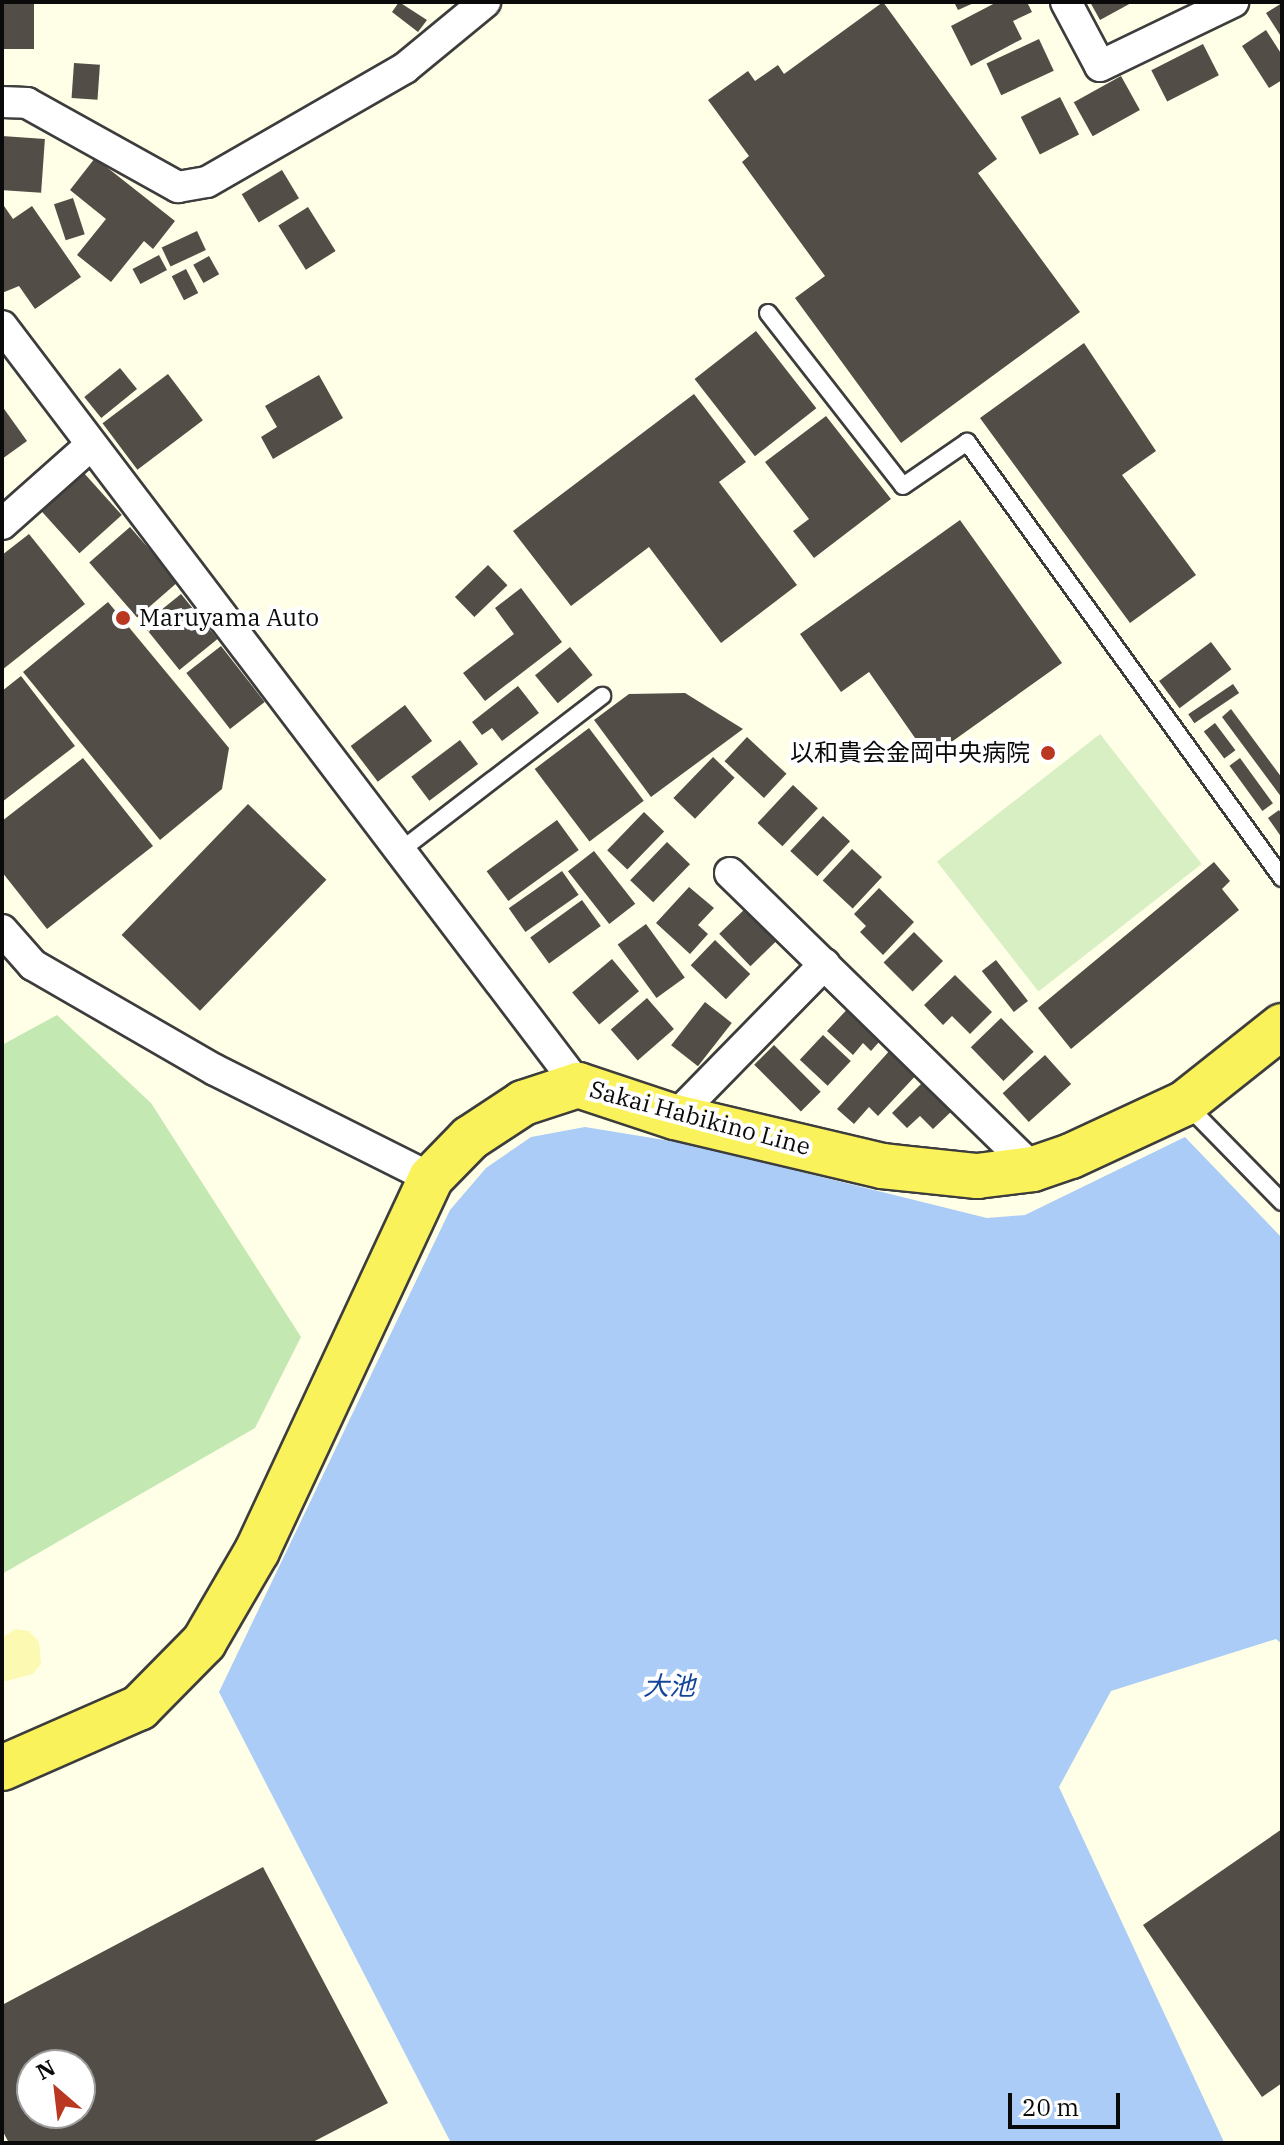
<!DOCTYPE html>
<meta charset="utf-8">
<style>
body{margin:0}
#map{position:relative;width:1284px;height:2145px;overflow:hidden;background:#ffffe7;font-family:"IBM Plex Serif","Noto Sans JP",serif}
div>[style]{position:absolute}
.green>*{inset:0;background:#c3e8b1}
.sand>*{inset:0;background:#fbf9b2}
.pitch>*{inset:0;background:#d8efc3;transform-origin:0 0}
.water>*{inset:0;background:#abccf6}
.building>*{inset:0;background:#524d46;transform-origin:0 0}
.roads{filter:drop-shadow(2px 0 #3d3d3d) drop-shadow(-2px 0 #3d3d3d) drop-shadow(0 2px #3d3d3d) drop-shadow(0 -2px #3d3d3d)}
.service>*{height:16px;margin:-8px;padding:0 8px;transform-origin:8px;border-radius:8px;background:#fff}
.minor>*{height:30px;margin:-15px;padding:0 15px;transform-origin:15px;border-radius:15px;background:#fff}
.primary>*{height:44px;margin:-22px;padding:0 22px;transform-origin:22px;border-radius:22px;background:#faf25b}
.dots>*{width:22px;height:22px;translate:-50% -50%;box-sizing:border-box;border:4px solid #fff;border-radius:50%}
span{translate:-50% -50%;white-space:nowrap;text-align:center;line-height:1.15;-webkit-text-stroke:8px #fff;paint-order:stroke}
.poi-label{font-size:24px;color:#0a0a0a}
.left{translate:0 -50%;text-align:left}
.right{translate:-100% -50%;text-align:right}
.street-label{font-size:24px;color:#0a0a0a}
.water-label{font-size:26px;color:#13469b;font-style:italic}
.frame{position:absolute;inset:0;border:4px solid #0a0a0a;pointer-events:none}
.north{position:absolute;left:16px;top:2049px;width:80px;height:80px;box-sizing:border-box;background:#fff;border:2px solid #9d9d9d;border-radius:50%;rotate:332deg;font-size:22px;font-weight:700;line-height:32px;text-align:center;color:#0a0a0a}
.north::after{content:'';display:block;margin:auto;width:28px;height:36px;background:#ba3722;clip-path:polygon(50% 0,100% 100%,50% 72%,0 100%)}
.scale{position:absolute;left:1008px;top:2093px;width:112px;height:36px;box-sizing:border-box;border:4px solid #0a0a0a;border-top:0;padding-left:10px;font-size:24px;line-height:28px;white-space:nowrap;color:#0a0a0a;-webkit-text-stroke:6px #fff;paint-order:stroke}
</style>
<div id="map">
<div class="green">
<i style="clip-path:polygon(57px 1015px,151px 1103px,301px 1337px,255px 1428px,2px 1574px,2px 1045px)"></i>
</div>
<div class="sand">
<i style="clip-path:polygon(15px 1629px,29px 1631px,39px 1642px,41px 1664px,33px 1674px,2px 1682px,2px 1638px)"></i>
</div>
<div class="pitch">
<i style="left:1100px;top:734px;width:165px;height:207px;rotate:52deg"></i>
</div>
<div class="water">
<i style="clip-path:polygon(585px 1127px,689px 1144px,987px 1218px,1025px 1215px,1185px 1137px,1282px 1238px,1282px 1644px,1276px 1639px,1111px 1691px,1059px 1787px,1224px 2142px,451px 2143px,219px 1692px,450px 1210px,486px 1168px,531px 1137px)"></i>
</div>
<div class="building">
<i style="left:2px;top:2px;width:32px;height:47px"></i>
<i style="clip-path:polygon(399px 2px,427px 20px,418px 32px,392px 12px)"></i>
<i style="clip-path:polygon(883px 2px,997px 159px,978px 173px,1080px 312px,901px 443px,795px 298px,825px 276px,742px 162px,749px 156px,708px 100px,748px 71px,755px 81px,778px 65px,784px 74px)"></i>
<i style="clip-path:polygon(954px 2px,976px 2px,958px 10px)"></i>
<i style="clip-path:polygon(997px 2px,1027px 2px,1032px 12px,1013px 21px,1022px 39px,971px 66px,951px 26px)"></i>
<i style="clip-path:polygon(1090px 2px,1133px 2px,1100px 20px)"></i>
<i style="clip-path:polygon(1282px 3px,1282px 38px,1266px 13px)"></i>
<i style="clip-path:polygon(1266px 30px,1282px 55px,1282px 80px,1269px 88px,1242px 46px)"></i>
<i style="left:1039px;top:39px;width:35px;height:58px;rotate:65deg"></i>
<i style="left:1203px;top:44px;width:35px;height:58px;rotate:63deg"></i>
<i style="left:74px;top:63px;width:26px;height:35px;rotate:4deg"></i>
<i style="left:1121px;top:76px;width:39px;height:54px;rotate:61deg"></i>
<i style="left:1060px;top:97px;width:42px;height:44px;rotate:63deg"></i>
<i style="left:2px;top:136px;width:43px;height:54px;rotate:4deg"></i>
<i style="clip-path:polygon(95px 158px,175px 221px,153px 249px,144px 241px,111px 282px,77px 255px,106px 219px,70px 190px)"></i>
<i style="left:282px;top:170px;width:33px;height:47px;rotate:59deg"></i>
<i style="left:73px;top:198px;width:38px;height:20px;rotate:72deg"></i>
<i style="clip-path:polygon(2px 203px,13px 219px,32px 206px,81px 277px,35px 309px,19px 286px,2px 293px)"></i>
<i style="left:308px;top:207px;width:52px;height:35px;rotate:58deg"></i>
<i style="left:197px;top:231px;width:21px;height:39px;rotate:65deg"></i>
<i style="left:159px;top:255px;width:17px;height:30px;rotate:62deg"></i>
<i style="left:209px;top:256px;width:21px;height:18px;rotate:61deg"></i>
<i style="left:186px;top:269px;width:27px;height:16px;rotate:63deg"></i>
<i style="left:756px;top:331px;width:98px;height:78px;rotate:52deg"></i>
<i style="clip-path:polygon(1084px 343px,1156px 451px,1122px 475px,1196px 575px,1130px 623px,980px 418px)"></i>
<i style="left:120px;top:368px;width:27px;height:46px;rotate:51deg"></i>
<i style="left:168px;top:374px;width:58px;height:82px;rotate:53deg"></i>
<i style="clip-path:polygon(319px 375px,343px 418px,273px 459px,261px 437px,277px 427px,265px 406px)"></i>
<i style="clip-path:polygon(694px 394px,746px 462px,719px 482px,797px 585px,721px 643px,649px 547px,571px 606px,513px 531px)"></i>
<i style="clip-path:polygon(2px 406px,27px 441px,2px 459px)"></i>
<i style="clip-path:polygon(826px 416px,891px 499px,814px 558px,793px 531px,809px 519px,765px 462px)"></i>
<i style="left:83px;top:472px;width:58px;height:57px;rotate:48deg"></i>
<i style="clip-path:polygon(960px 520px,1062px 663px,929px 758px,869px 672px,841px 692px,800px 634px)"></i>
<i style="left:130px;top:527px;width:73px;height:54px;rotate:49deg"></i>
<i style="clip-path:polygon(29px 534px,85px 604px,2px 670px,2px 555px)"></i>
<i style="left:488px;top:565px;width:28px;height:46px;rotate:46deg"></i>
<i style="clip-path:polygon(521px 588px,562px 642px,485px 701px,463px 673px,514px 634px,495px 608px)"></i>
<i style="left:181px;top:594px;width:58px;height:49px;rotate:51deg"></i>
<i style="clip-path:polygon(108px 602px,229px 748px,222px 789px,160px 840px,23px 672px)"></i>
<i style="left:1211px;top:642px;width:34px;height:65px;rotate:53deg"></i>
<i style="left:221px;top:646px;width:71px;height:44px;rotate:52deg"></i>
<i style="left:570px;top:647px;width:36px;height:45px;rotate:51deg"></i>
<i style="clip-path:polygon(21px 676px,75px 746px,2px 802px,2px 691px)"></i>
<i style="left:1233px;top:684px;width:11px;height:54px;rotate:56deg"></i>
<i style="clip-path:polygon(518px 686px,539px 713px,502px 741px,492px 728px,482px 735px,472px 722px)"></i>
<i style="clip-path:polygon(685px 693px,743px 729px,651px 797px,594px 720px,629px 694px)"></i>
<i style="left:405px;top:705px;width:45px;height:68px;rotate:53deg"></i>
<i style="clip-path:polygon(1231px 709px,1282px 778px,1282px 798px,1222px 717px)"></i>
<i style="left:1215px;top:723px;width:34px;height:14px;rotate:53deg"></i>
<i style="left:589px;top:728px;width:91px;height:68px;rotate:53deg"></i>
<i style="left:747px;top:737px;width:54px;height:33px;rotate:43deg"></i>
<i style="left:460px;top:740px;width:30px;height:61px;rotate:53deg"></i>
<i style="left:713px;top:757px;width:30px;height:57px;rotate:44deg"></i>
<i style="clip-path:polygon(83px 758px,153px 846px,47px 929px,2px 872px,2px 821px)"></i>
<i style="left:1240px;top:758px;width:56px;height:13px;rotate:54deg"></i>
<i style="left:793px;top:785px;width:34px;height:52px;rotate:43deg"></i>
<i style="left:248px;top:804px;width:109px;height:182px;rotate:44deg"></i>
<i style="clip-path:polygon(1279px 810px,1282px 815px,1282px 838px,1268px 818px)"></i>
<i style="left:644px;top:812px;width:28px;height:53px;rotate:44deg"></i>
<i style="left:823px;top:816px;width:37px;height:48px;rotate:43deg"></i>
<i style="left:557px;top:820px;width:37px;height:87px;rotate:54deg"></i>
<i style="left:667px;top:842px;width:32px;height:53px;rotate:44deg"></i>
<i style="left:852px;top:849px;width:41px;height:43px;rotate:43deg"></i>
<i style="left:594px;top:851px;width:67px;height:33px;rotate:52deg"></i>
<i style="clip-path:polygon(1214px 862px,1230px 881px,1222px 889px,1239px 910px,1071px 1049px,1038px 1008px)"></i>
<i style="left:562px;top:871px;width:29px;height:65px;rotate:55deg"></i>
<i style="clip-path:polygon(689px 887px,714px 908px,698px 925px,708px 934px,690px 954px,656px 923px)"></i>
<i style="clip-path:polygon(879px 888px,914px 922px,883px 955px,860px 932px,866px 926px,854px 914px)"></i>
<i style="left:582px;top:900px;width:32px;height:64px;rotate:54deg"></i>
<i style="left:748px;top:906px;width:45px;height:40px;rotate:46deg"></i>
<i style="left:646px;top:924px;width:66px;height:35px;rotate:54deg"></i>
<i style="left:914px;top:932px;width:41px;height:43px;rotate:45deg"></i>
<i style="left:715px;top:940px;width:49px;height:35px;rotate:44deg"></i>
<i style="left:612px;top:959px;width:42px;height:52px;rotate:50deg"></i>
<i style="left:996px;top:960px;width:52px;height:18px;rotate:52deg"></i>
<i style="clip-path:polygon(955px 975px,992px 1012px,970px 1034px,952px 1016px,943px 1025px,924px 1005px)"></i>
<i style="left:647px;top:998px;width:41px;height:48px;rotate:49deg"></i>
<i style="left:705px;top:1002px;width:34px;height:55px;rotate:38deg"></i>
<i style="clip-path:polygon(853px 1003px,887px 1033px,871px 1051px,863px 1043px,853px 1055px,827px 1031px)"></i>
<i style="left:1001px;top:1018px;width:47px;height:42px;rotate:46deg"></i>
<i style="left:823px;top:1035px;width:38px;height:34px;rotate:43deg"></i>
<i style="left:774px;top:1045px;width:66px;height:28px;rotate:45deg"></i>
<i style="clip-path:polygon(892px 1048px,919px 1072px,878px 1116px,869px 1107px,854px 1124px,837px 1109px)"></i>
<i style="left:1045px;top:1055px;width:39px;height:57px;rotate:48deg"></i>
<i style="clip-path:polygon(927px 1078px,956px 1107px,933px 1129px,920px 1116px,907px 1128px,892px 1113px)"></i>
<i style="clip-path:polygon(1282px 1829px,1282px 2083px,1262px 2097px,1143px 1925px)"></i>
<i style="clip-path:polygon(evenodd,263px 1867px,388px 2103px,311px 2143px,9px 2143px,2px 2130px,2px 2005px,263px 1867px,32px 2065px,80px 2065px,80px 2113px,32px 2113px,32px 2065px)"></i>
</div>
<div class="roads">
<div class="service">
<i style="left:768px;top:313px;width:219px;rotate:52deg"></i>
<i style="left:903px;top:486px;width:78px;rotate:-34.5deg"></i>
<i style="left:967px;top:442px;width:538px;rotate:54.15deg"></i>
<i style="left:400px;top:851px;width:255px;rotate:-37.5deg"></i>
<i style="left:1186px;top:1104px;width:137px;rotate:45.6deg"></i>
</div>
<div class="minor">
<i style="left:1066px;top:2px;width:72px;rotate:62deg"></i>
<i style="left:1100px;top:66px;width:148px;rotate:-25.7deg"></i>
<i style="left:2px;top:102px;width:25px;rotate:2deg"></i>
<i style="left:27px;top:103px;width:173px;rotate:29.1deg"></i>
<i style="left:178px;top:187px;width:29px;rotate:-10deg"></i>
<i style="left:207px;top:182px;width:228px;rotate:-29.9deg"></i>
<i style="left:405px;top:68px;width:104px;rotate:-39.5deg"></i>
<i style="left:2px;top:326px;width:953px;rotate:52.81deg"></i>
<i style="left:2px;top:524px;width:119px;rotate:-41.6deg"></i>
<i style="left:730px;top:873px;width:424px;rotate:44.3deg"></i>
<i style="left:2px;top:930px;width:47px;rotate:48.5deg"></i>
<i style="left:33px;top:965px;width:210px;rotate:30deg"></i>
<i style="left:215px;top:1070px;width:241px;rotate:26.6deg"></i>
<i style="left:675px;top:1117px;width:214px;rotate:-45.6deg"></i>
</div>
<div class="primary">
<i style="left:2px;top:1768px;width:150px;rotate:-23.7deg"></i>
<i style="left:139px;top:1708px;width:93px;rotate:-45.4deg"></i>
<i style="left:204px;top:1642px;width:105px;rotate:-59.8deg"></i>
<i style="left:257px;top:1551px;width:412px;rotate:-65deg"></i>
<i style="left:431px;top:1178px;width:56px;rotate:-45.7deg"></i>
<i style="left:470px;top:1138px;width:64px;rotate:-33.4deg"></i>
<i style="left:523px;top:1103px;width:58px;rotate:-18.1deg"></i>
<i style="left:578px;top:1085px;width:102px;rotate:18.3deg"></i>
<i style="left:675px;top:1117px;width:213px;rotate:13.3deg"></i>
<i style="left:882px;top:1166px;width:96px;rotate:6deg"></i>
<i style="left:977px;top:1176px;width:56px;rotate:-7.1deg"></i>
<i style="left:1033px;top:1169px;width:40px;rotate:-18.9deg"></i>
<i style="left:1071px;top:1156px;width:126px;rotate:-24.9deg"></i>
<i style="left:1185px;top:1103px;width:124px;rotate:-38.4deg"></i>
</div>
</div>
<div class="dots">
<i style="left:123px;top:618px;background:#ba3722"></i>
<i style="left:1048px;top:753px;background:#ba3722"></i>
</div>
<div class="poi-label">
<span class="left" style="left:139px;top:618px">Maruyama Auto</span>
<span class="right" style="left:1030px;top:753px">以和貴会金岡中央病院</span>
</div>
<div class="street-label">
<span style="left:700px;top:1118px;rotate:15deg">Sakai Habikino Line</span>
</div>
<div class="water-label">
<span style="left:669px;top:1686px">大池</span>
</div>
<div class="frame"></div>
<div class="north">N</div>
<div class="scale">20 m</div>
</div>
